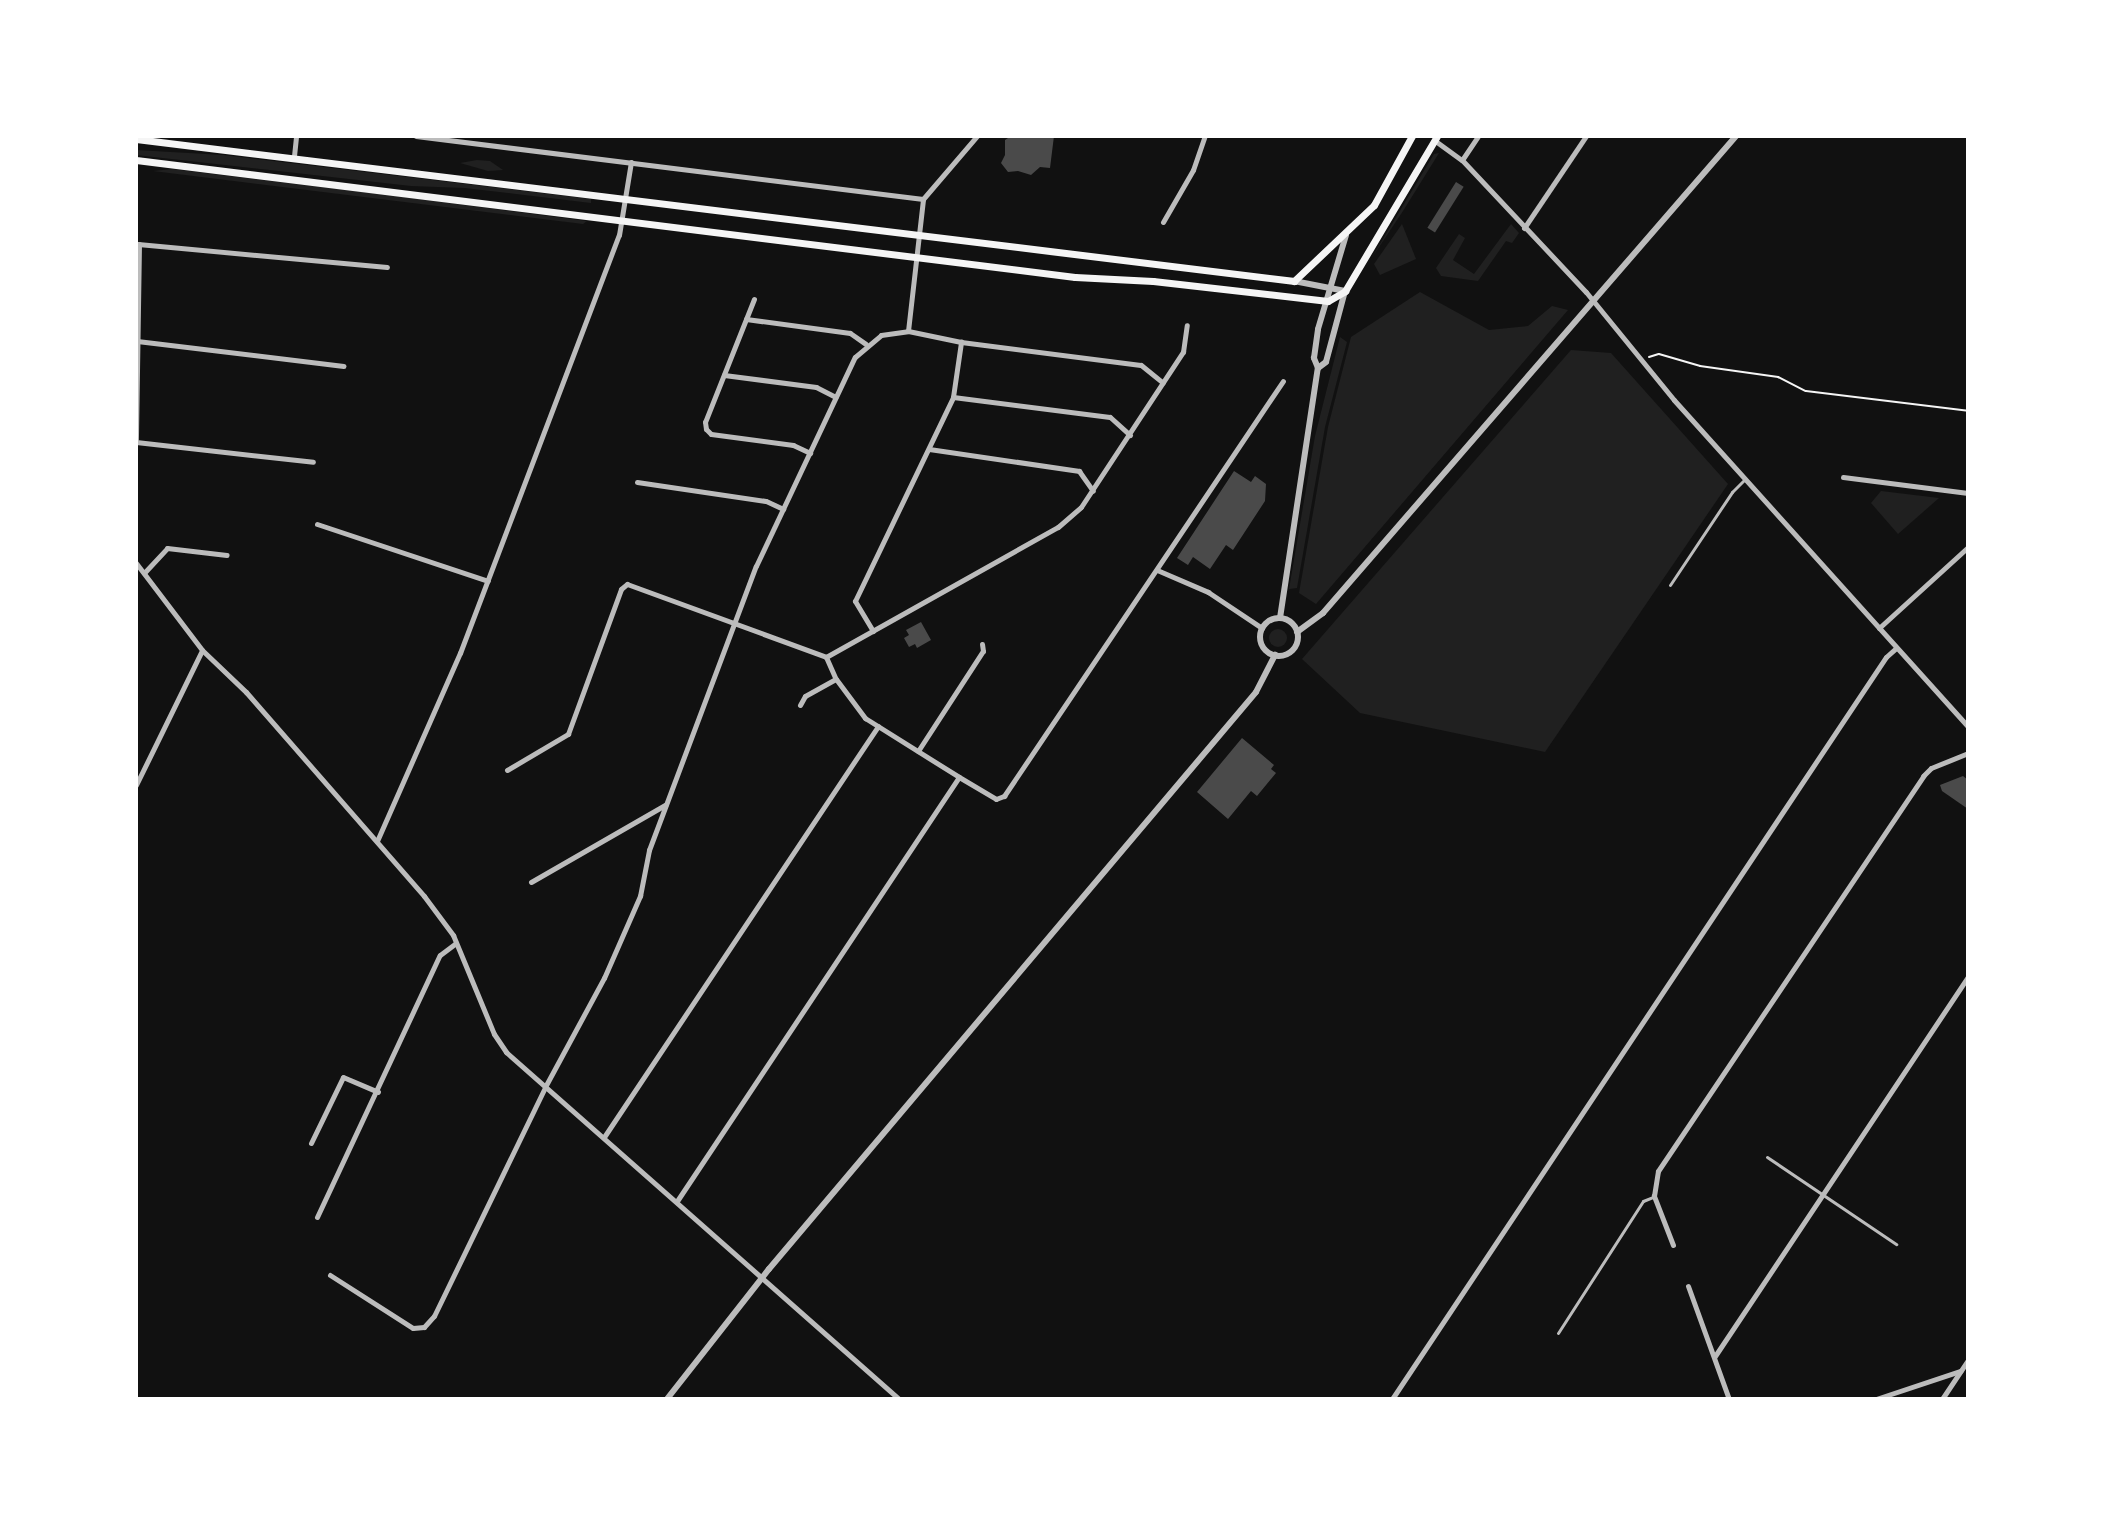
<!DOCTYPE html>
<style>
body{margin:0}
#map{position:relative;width:2104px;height:1535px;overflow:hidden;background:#111;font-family:"PT Serif",serif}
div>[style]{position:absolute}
.green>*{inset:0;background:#202020}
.round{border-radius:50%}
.building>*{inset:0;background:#4a4a4a;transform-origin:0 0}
.path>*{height:2px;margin:-1px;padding:0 1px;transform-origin:1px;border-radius:1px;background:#f5f5f5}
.service>*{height:3px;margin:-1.5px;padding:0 1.5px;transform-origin:1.5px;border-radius:1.5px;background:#bcbcbc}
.minor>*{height:5px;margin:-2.5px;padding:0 2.5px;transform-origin:2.5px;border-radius:2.5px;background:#bcbcbc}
.tertiary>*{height:6px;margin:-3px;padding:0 3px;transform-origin:3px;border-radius:3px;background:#bcbcbc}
.tertiary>.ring{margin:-3px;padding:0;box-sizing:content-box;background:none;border:6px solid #bcbcbc;border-radius:50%}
.secondary>*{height:7px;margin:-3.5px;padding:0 3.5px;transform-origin:3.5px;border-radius:3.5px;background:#f5f5f5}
span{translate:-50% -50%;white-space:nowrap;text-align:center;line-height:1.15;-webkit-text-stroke:7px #fff;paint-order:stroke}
.frame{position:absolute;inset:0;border:138px solid #fff;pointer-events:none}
</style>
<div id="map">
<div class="green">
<i style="clip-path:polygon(136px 150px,223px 155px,591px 199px,591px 203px,465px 188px,411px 186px,136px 155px)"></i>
<i style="clip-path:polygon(1439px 153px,1403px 211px,1371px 259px,1434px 154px)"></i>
<i style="clip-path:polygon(477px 160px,490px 161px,503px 170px,488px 171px,460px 163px)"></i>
<i style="clip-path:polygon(172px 169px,396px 196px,587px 221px,583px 224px,153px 171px)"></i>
<i style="clip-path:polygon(1402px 224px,1416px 259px,1380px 275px,1374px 264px)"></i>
<i style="clip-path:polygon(1511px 224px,1519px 233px,1512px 243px,1506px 241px,1478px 281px,1441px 276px,1436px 268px,1459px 234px,1465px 238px,1453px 260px,1474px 274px)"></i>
<i style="clip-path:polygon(1420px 292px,1489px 330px,1528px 326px,1552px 306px,1568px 310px,1316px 604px,1299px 593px,1328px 427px,1351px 337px)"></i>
<i style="clip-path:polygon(1340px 337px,1347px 342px,1325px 427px,1297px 588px,1289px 589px,1315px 436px)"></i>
<i style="clip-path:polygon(1571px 350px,1611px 353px,1728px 484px,1545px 752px,1360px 713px,1302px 659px)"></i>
<i style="clip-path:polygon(1881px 491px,1939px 498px,1898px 534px,1871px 503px)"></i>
<i class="round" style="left:1269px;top:629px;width:18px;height:18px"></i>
</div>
<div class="building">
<i style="clip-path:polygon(1011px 136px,1054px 136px,1050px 168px,1040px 167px,1031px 175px,1018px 171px,1008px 172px,1001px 163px,1005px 155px,1005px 140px)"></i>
<i style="left:1456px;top:182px;width:9px;height:54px;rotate:32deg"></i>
<i style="clip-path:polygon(1234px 471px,1251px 482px,1255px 476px,1266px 484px,1265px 501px,1233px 550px,1226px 545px,1210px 569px,1193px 557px,1188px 565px,1177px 558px)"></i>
<i style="clip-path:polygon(921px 622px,931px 640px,917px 648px,915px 644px,909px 647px,904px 638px,909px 635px,906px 630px)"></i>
<i style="clip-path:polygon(1242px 738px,1274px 765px,1271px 769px,1276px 773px,1257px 796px,1251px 791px,1228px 819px,1197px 792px)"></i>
<i style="clip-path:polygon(1963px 776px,1968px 780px,1968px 809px,1942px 791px,1940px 785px)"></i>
</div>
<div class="path">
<i style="left:1649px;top:357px;width:10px;rotate:-17deg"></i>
<i style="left:1659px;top:354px;width:43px;rotate:16.3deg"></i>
<i style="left:1700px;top:366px;width:79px;rotate:8deg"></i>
<i style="left:1778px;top:377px;width:31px;rotate:27deg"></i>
<i style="left:1806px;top:391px;width:163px;rotate:7deg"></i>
</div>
<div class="service">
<i style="left:1670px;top:585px;width:112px;rotate:-56.3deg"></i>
<i style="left:1732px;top:492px;width:18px;rotate:-45deg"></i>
<i style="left:1767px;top:1157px;width:156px;rotate:34deg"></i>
<i style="left:1558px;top:1333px;width:157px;rotate:-57.2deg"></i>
<i style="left:1643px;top:1201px;width:11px;rotate:-22deg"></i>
</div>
<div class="minor">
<i style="left:1434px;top:140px;width:34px;rotate:36deg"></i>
<i style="left:1462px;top:160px;width:181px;rotate:46.8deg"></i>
<i style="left:1586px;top:292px;width:139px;rotate:50.8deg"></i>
<i style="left:1674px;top:400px;width:440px;rotate:48deg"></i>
<i style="left:294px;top:156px;width:20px;rotate:-84deg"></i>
<i style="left:1462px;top:160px;width:29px;rotate:-56deg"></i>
<i style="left:923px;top:199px;width:83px;rotate:-49.4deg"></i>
<i style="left:1163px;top:222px;width:60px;rotate:-60deg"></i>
<i style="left:1193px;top:170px;width:36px;rotate:-71deg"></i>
<i style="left:1524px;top:228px;width:111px;rotate:-56deg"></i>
<i style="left:138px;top:244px;width:250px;rotate:5.3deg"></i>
<i style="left:139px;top:244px;width:198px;rotate:90.9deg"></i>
<i style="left:136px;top:442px;width:178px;rotate:6.4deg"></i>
<i style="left:754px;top:299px;width:132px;rotate:111.7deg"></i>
<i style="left:705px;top:422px;width:7px;rotate:82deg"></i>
<i style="left:706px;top:429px;width:7px;rotate:45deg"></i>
<i style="left:711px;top:434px;width:83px;rotate:7.6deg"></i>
<i style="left:793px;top:445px;width:19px;rotate:25deg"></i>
<i style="left:746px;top:319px;width:105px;rotate:7.7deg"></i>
<i style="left:850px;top:333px;width:19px;rotate:35deg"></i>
<i style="left:137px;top:341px;width:208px;rotate:6.9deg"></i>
<i style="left:961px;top:342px;width:181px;rotate:7.3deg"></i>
<i style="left:1141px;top:365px;width:28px;rotate:39deg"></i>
<i style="left:724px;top:375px;width:93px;rotate:7.4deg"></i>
<i style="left:816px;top:387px;width:22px;rotate:27deg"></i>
<i style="left:953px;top:397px;width:158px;rotate:7.3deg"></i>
<i style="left:1110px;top:417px;width:27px;rotate:42deg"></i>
<i style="left:929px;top:449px;width:152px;rotate:8.3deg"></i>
<i style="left:1079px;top:471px;width:24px;rotate:55deg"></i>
<i style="left:1843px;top:477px;width:126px;rotate:7.3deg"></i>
<i style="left:637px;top:482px;width:130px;rotate:8.4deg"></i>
<i style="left:766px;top:501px;width:19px;rotate:25deg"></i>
<i style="left:317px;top:524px;width:180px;rotate:18.4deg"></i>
<i style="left:136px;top:563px;width:109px;rotate:52.8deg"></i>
<i style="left:202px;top:650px;width:61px;rotate:43.7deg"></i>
<i style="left:246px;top:692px;width:271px;rotate:48.9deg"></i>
<i style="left:424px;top:896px;width:49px;rotate:53.4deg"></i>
<i style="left:453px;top:935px;width:107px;rotate:67.5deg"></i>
<i style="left:494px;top:1034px;width:22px;rotate:56deg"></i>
<i style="left:506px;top:1052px;width:524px;rotate:41.44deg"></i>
<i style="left:1157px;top:570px;width:56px;rotate:23.3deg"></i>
<i style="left:1208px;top:592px;width:65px;rotate:33.7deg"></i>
<i style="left:144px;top:573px;width:34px;rotate:-47deg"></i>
<i style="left:167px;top:548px;width:60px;rotate:6.7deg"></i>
<i style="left:1879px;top:628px;width:120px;rotate:-42.3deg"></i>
<i style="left:873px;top:631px;width:35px;rotate:-121deg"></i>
<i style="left:855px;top:601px;width:226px;rotate:-64.3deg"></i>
<i style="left:953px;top:397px;width:56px;rotate:-81.7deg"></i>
<i style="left:961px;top:342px;width:54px;rotate:-168.3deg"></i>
<i style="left:826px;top:657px;width:266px;rotate:-29.3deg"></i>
<i style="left:1058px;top:527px;width:30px;rotate:-41deg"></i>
<i style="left:1081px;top:507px;width:186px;rotate:-56.7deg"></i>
<i style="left:1183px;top:352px;width:27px;rotate:-82deg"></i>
<i style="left:800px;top:705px;width:10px;rotate:-61deg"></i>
<i style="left:805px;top:696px;width:35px;rotate:-29deg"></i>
<i style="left:918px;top:751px;width:119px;rotate:-57deg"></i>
<i style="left:983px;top:651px;width:7px;rotate:-98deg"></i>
<i style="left:507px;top:770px;width:71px;rotate:-30.5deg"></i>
<i style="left:568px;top:734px;width:154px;rotate:-69.9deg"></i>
<i style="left:621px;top:589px;width:8px;rotate:-40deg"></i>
<i style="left:627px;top:584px;width:212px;rotate:20.1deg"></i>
<i style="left:826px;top:657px;width:24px;rotate:66deg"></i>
<i style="left:836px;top:679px;width:49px;rotate:53.4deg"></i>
<i style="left:865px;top:718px;width:111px;rotate:32.1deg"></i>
<i style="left:136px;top:785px;width:150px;rotate:-63.9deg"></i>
<i style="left:377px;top:841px;width:206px;rotate:-66.2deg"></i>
<i style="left:460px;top:653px;width:447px;rotate:-69.2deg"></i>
<i style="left:619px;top:235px;width:74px;rotate:-80.7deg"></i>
<i style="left:531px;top:882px;width:155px;rotate:-29.9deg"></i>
<i style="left:604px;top:1137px;width:494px;rotate:-56.3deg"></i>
<i style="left:311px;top:1143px;width:73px;rotate:-64.1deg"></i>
<i style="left:343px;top:1077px;width:38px;rotate:23deg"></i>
<i style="left:677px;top:1201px;width:509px;rotate:-56.37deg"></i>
<i style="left:959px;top:777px;width:43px;rotate:30.7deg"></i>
<i style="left:996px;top:799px;width:9px;rotate:-21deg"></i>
<i style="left:1004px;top:796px;width:500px;rotate:-56.09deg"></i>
<i style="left:317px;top:1217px;width:289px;rotate:-64.9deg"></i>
<i style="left:440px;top:955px;width:20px;rotate:-37deg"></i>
<i style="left:1673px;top:1245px;width:53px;rotate:-111.2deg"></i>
<i style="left:1654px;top:1196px;width:25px;rotate:-81deg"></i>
<i style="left:1658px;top:1171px;width:476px;rotate:-56.1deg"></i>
<i style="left:1923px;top:776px;width:11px;rotate:-45deg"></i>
<i style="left:1931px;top:768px;width:40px;rotate:-22deg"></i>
<i style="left:330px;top:1275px;width:98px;rotate:32.6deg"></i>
<i style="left:413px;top:1328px;width:11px;rotate:-5deg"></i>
<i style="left:424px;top:1327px;width:15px;rotate:-48deg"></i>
<i style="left:434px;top:1316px;width:254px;rotate:-64.1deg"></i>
<i style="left:545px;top:1087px;width:124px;rotate:-61.6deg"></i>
<i style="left:604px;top:978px;width:90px;rotate:-66.3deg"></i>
<i style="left:640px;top:896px;width:47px;rotate:-78.9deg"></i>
<i style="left:649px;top:850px;width:303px;rotate:-69.4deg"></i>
<i style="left:756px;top:566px;width:231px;rotate:-64.7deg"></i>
<i style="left:855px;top:357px;width:34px;rotate:-40deg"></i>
<i style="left:881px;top:335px;width:27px;rotate:-8deg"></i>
<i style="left:908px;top:331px;width:133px;rotate:-83.5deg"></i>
<i style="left:923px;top:199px;width:511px;rotate:-172.92deg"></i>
<i style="left:1688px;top:1286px;width:120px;rotate:70.1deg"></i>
<i style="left:1715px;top:1356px;width:456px;rotate:-56.3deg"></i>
<i style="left:1392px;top:1399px;width:891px;rotate:-56.35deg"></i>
<i style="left:1886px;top:657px;width:13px;rotate:-42deg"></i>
<i style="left:1876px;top:1399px;width:89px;rotate:-18.4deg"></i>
<i style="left:1942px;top:1399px;width:47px;rotate:-56.3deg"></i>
</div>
<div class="tertiary">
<i style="left:1294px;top:281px;width:52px;rotate:11.1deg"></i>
<i style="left:1345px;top:291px;width:73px;rotate:105deg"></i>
<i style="left:1326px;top:362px;width:10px;rotate:143deg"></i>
<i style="left:1280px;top:618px;width:253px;rotate:-81.4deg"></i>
<i style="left:1318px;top:368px;width:11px;rotate:-112deg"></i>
<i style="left:1314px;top:358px;width:29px;rotate:-82deg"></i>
<i style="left:1318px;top:329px;width:98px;rotate:-73.4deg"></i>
<i class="ring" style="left:1260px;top:618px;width:32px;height:32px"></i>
<i style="left:1297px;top:632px;width:32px;rotate:-36deg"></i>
<i style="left:1323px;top:613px;width:631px;rotate:-49.11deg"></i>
<i style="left:667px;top:1399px;width:165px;rotate:-51.9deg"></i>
<i style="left:769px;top:1269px;width:755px;rotate:-49.83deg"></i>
<i style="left:1256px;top:692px;width:42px;rotate:-62.8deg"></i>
</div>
<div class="secondary">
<i style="left:136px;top:139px;width:1167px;rotate:6.99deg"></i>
<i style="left:1294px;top:281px;width:110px;rotate:-43.5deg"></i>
<i style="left:1374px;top:205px;width:79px;rotate:-61.2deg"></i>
<i style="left:136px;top:160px;width:946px;rotate:7.1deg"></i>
<i style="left:1075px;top:277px;width:78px;rotate:2.9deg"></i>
<i style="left:1153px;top:281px;width:176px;rotate:6.5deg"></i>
<i style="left:1328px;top:301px;width:20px;rotate:-30deg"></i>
<i style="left:1345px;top:291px;width:180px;rotate:-59.3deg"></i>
</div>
<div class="frame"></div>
</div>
